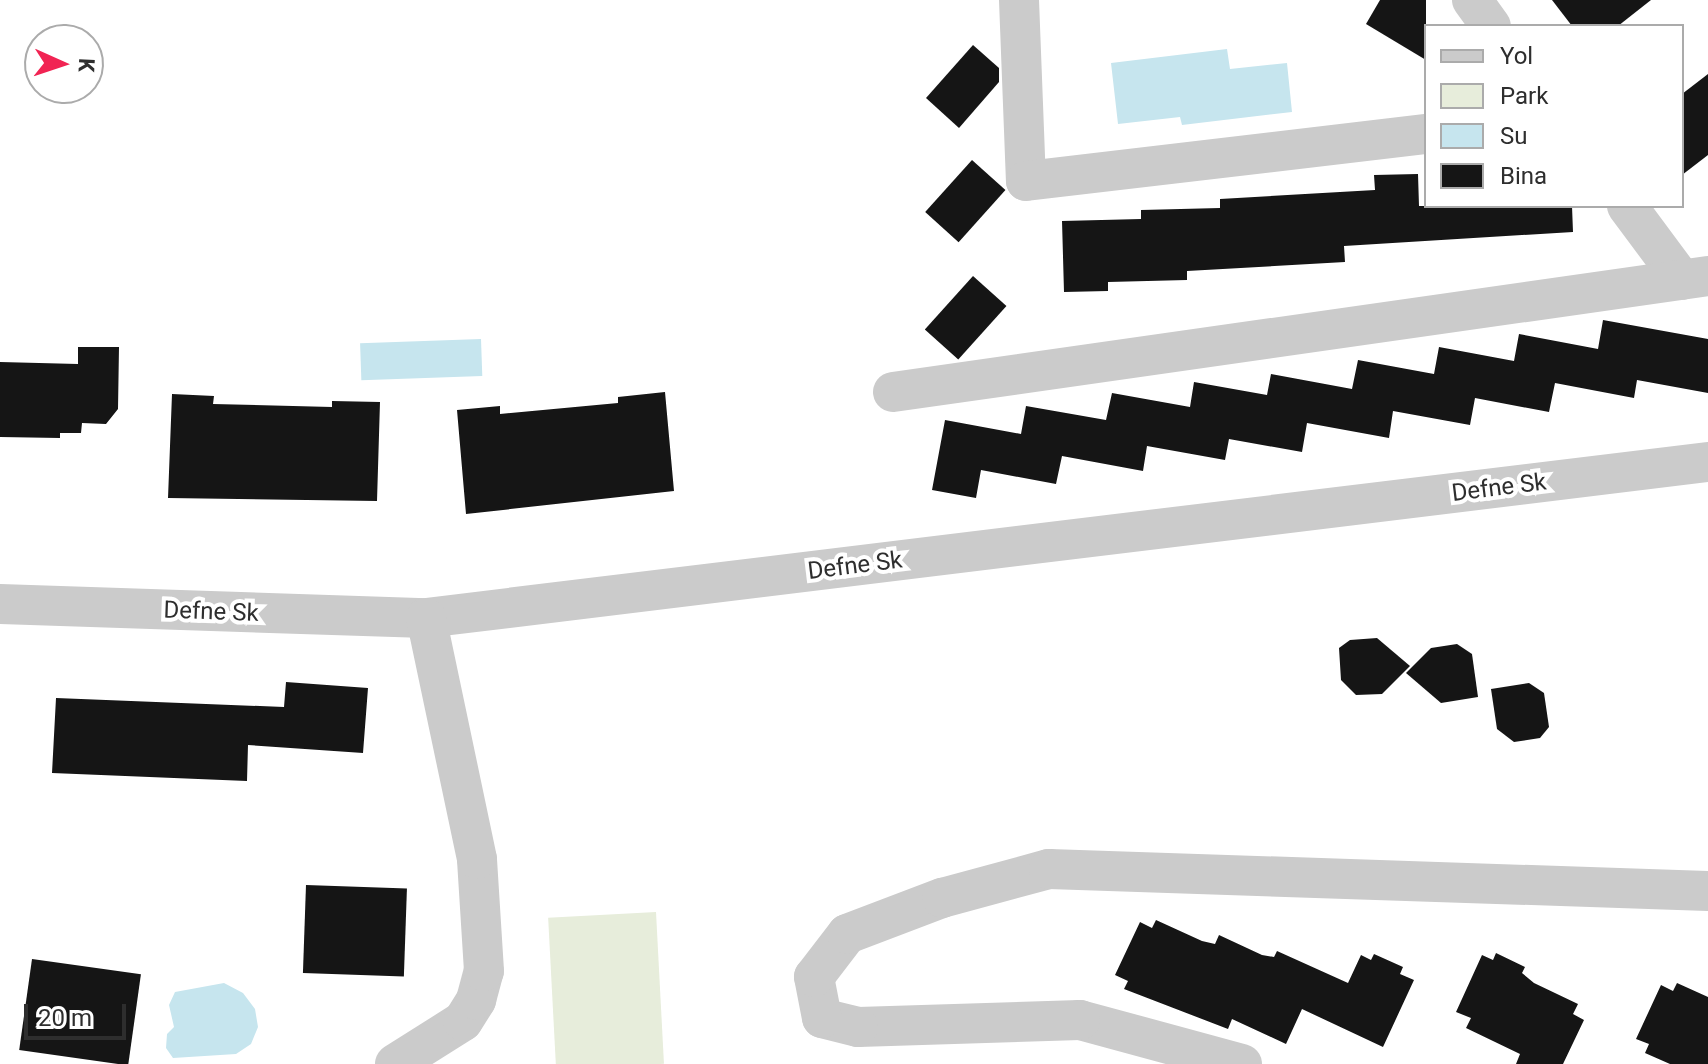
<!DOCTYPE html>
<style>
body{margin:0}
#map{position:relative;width:1708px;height:1064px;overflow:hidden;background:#fff;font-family:Roboto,sans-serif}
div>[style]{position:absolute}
.green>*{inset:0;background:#e7eddb;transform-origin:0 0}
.water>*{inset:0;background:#c6e5ee;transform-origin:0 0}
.building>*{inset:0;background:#151515;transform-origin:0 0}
.minor>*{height:40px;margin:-20px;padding:0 20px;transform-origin:20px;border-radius:20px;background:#cbcbcb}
span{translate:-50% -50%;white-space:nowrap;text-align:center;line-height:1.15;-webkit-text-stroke:8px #fff;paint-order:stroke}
.street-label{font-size:24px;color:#2e2e2e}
.legend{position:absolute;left:1424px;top:24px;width:260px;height:184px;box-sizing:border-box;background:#fff;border:2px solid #ababab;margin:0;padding:10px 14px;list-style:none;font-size:24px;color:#2e2e2e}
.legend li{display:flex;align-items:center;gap:16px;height:40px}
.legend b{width:40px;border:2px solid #ababab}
.north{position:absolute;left:24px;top:24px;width:80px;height:80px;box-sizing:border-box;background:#fff;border:2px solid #ababab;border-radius:50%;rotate:93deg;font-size:22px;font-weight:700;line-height:32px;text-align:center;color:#2e2e2e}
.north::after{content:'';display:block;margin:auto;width:28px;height:36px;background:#f12453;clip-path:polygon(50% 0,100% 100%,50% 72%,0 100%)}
.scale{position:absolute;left:24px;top:1004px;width:102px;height:36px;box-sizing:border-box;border:4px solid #2e2e2e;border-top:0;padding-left:10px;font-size:24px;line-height:28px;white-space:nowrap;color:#2e2e2e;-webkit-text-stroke:6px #fff;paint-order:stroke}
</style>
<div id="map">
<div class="green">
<i style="left:656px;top:912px;width:152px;height:108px;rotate:87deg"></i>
</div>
<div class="water">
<i style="clip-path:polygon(1227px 49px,1230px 69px,1287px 63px,1292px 112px,1182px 125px,1180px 117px,1118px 124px,1111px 63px)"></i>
<i style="left:481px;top:339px;width:37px;height:121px;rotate:88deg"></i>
<i style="clip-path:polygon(224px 983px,243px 993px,255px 1009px,258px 1027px,251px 1044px,236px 1054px,173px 1058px,166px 1048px,167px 1034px,174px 1027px,169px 1005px,175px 992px)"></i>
</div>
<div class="building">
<i style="clip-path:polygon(1380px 0,1426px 0,1426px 60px,1366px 24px)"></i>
<i style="clip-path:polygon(1552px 0,1651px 0,1618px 26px,1572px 26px)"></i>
<i style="clip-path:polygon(973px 45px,999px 68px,999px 82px,959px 128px,926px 98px)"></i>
<i style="clip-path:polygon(1708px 74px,1708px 155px,1682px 175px,1682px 94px)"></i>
<i style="left:972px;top:160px;width:45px;height:70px;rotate:42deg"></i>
<i style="clip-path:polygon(1418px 174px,1419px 206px,1572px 206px,1573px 232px,1344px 246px,1345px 262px,1187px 271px,1187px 280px,1108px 282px,1108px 291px,1064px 292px,1062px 221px,1141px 219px,1141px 210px,1220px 208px,1220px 199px,1375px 190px,1374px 175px)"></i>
<i style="left:973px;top:276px;width:45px;height:72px;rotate:42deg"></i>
<i style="clip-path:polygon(1603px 320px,1708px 339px,1708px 393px,1637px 380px,1634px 398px,1555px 383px,1549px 412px,1475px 398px,1470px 425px,1393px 411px,1389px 438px,1307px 423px,1302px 452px,1229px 439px,1225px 460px,1147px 446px,1143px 471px,1062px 456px,1056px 484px,981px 470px,976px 498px,932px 490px,945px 420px,1021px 434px,1026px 406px,1106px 420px,1112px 393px,1190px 407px,1194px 382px,1267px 395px,1271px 374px,1352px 389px,1358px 360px,1434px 374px,1439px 347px,1514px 361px,1519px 334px,1598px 349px)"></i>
<i style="clip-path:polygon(78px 347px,119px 347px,118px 409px,106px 424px,82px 423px,81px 433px,60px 433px,60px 438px,0 437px,0 362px,78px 364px)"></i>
<i style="clip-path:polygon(665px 392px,674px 491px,466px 514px,457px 410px,500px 406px,500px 414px,618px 403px,618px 397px)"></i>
<i style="clip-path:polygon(172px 394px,214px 396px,213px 404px,332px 407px,332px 401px,380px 402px,377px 501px,168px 498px)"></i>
<i style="clip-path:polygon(1377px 638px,1410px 666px,1382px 694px,1356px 695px,1341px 680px,1339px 648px,1350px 640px)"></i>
<i style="clip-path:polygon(1457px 644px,1472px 654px,1478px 697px,1441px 703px,1406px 673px,1431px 648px)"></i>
<i style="clip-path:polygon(286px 682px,368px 688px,363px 753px,248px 745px,247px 781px,52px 773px,56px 698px,284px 707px)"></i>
<i style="clip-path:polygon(1529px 683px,1544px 693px,1549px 727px,1540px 738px,1514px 742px,1497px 729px,1491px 689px)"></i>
<i style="left:306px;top:885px;width:101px;height:88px;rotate:2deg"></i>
<i style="clip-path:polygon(1156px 920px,1202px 941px,1215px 944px,1219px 935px,1262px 955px,1274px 957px,1277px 951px,1348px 983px,1361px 955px,1371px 960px,1374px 954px,1403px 967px,1400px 974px,1414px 980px,1383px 1047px,1302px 1009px,1286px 1044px,1232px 1019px,1228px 1029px,1124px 989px,1128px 981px,1115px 975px,1140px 922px,1152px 928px)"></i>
<i style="clip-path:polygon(1496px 953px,1525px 967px,1522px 973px,1534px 983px,1578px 1004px,1573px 1014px,1584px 1020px,1563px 1064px,1516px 1064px,1520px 1054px,1466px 1028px,1471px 1018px,1456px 1012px,1482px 955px,1493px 960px)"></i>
<i style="left:32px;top:959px;width:110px;height:92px;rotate:8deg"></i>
<i style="clip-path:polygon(1677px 983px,1708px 997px,1708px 1064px,1670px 1064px,1645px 1053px,1649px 1044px,1636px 1039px,1661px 985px,1673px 991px)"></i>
</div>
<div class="minor">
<i style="left:1019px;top:0;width:181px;rotate:87.8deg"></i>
<i style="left:1026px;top:181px;width:403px;rotate:-6.7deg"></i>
<i style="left:1472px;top:0;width:32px;rotate:54deg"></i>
<i style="left:1627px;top:206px;width:92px;rotate:53.4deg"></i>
<i style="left:893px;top:392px;width:823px;rotate:-8.1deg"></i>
<i style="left:0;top:604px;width:426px;rotate:1.9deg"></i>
<i style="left:426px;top:618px;width:1291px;rotate:-6.94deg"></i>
<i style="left:395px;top:1064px;width:80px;rotate:-32.3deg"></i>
<i style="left:463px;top:1021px;width:25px;rotate:-58deg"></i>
<i style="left:476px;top:1000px;width:30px;rotate:-75deg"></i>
<i style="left:484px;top:971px;width:112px;rotate:-93.6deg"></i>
<i style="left:477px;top:859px;width:246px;rotate:-101.9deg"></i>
<i style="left:1242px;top:1064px;width:168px;rotate:-164.8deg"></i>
<i style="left:1080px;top:1020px;width:222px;rotate:178.2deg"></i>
<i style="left:858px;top:1027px;width:37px;rotate:-166deg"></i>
<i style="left:822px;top:1018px;width:42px;rotate:-101deg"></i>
<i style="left:814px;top:977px;width:54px;rotate:-52.5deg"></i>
<i style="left:847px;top:934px;width:102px;rotate:-20.8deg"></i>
<i style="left:942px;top:898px;width:111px;rotate:-15.2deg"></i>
<i style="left:1049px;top:869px;width:659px;rotate:1.91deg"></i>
</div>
<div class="street-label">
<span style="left:1499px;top:488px;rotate:-7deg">Defne Sk</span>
<span style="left:855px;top:566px;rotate:-7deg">Defne Sk</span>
<span style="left:211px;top:612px;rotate:2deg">Defne Sk</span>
</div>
<ul class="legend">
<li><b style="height:10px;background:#cbcbcb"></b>Yol</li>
<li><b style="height:22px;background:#e7eddb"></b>Park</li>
<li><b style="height:22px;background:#c6e5ee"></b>Su</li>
<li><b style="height:22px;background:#151515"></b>Bina</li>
</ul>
<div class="north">K</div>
<div class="scale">20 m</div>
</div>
